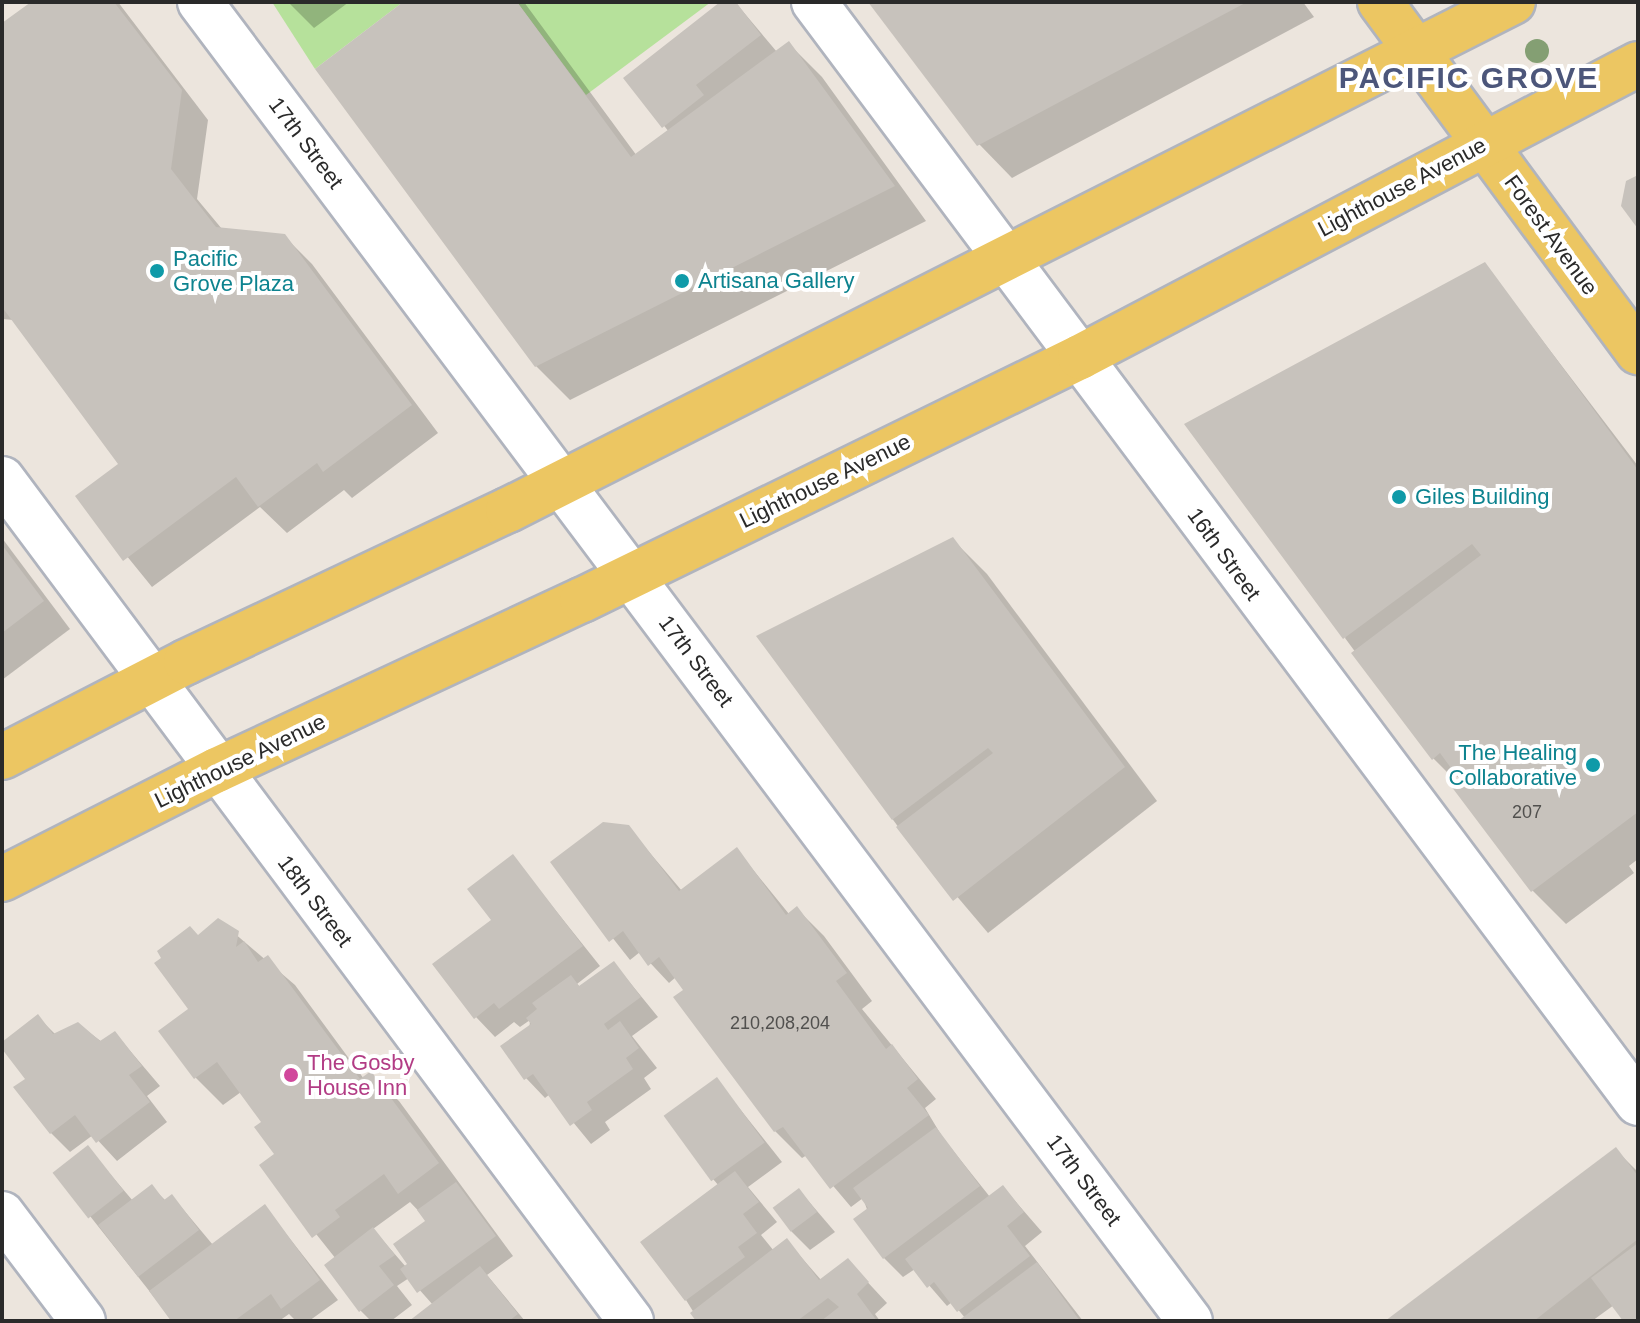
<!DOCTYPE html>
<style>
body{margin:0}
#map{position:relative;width:1640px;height:1323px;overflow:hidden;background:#ece5dd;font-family:Arial,sans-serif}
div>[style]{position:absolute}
.green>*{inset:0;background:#b6e19b}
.shadow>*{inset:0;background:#0003}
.building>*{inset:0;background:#c7c2bc;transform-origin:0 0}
.roads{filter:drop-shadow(2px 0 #b0b4be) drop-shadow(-2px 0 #b0b4be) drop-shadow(0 2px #b0b4be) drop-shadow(0 -2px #b0b4be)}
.minor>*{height:44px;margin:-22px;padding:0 22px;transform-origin:22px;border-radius:22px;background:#fff}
.major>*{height:44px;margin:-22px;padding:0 22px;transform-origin:22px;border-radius:22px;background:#ecc662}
.trees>*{width:24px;height:24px;margin:-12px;border-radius:50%;background:#849f73}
.dots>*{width:22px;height:22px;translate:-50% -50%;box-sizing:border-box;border:4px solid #fff;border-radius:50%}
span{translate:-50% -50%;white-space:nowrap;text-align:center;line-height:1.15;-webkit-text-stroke:8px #fff;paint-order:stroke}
.number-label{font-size:18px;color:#51504e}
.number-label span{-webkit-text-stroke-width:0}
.street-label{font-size:22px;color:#2a2a2a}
.culture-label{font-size:22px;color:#0d838f}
.left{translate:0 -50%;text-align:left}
.right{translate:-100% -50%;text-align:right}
.hotel-label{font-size:22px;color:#b23c85}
.district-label{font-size:30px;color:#4c567a;font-weight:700;letter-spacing:2px}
.frame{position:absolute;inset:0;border:4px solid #2a2a2a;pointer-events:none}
</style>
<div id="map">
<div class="green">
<i style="clip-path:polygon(272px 2px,403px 2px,315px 69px)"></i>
<i style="clip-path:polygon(517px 2px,711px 2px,586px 95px)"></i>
</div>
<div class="shadow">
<i style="clip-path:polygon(34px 2px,118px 2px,208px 120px,197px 199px,222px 229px,284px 236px,312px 264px,438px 433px,352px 498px,344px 490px,287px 533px,260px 507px,152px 587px,78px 496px,121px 465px,14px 320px,2px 319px,2px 25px)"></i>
<i style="clip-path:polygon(288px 2px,349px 2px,314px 28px)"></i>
<i style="clip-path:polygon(406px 2px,524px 2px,637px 156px,669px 132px,626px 78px,723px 2px,735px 2px,777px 52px,788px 43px,822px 77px,926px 221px,570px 400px,536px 366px)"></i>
<i style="clip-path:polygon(870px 2px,1303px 2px,1314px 17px,1012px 178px,979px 144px)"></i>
<i style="clip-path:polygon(1485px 265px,1638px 466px,1638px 859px,1629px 866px,1634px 873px,1566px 924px,1532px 890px,1457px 773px,1452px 777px,1433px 758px,1345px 638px)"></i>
<i style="clip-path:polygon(2px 538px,70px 629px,2px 680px)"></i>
<i style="clip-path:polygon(953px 540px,987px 574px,1157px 801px,988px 933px,899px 828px,759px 636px)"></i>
<i style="clip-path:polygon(628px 827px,682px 891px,737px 850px,789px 914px,797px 909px,824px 936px,872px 1001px,862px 1009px,936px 1099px,925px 1108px,943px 1138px,990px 1197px,1003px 1187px,1042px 1232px,1025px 1246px,1083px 1321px,962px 1321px,965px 1318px,952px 1302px,947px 1306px,915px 1269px,903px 1277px,884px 1258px,863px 1198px,851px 1207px,807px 1155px,802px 1158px,775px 1131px,676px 977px,669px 983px,640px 952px,630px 960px,553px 862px)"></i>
<i style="clip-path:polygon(513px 857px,600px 966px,577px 984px,581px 988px,614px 963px,658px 1017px,632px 1036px,657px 1068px,644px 1078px,651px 1089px,605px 1122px,610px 1130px,591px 1144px,550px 1094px,545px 1098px,526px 1078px,530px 1020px,520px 1027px,514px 1022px,495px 1037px,476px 1017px,493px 921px)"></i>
<i style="clip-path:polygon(evenodd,219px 920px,295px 985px,364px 1079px,371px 1074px,399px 1101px,513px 1256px,487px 1275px,525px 1321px,412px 1321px,433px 1305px,409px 1278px,397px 1286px,412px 1305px,391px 1321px,371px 1321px,360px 1310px,336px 1259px,262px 1166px,277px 1155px,264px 1123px,241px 1092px,223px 1105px,196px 1078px,190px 1010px,199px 937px,219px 920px,410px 1202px,428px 1221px,406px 1267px,373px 1229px,410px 1202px)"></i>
<i style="clip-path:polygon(38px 1017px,56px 1035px,78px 1024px,102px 1042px,115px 1033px,160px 1086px,147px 1096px,167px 1122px,117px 1161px,93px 1135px,70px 1152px,51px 1133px,27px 1080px,2px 1046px)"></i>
<i style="clip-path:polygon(716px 1079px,782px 1162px,748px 1187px,777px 1222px,761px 1235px,774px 1251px,787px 1241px,822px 1281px,848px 1261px,887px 1303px,875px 1314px,880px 1321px,699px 1321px,686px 1300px,719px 1186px,713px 1179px)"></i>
<i style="clip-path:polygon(88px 1148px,133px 1201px,152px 1187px,166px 1201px,172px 1196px,213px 1245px,265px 1207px,338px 1300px,309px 1321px,296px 1321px,289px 1314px,279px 1321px,173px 1321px,56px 1173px)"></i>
<i style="clip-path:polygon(1616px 1150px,1638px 1172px,1638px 1321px,1626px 1321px,1614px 1305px,1592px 1321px,1388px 1321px)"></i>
<i style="clip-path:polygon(799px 1190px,835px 1232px,810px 1250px,791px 1231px)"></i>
</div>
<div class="building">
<i style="clip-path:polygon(31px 2px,114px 2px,182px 90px,171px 169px,216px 227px,285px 234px,412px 405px,323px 472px,317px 463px,258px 507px,236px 477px,123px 561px,75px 496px,118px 464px,2px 307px,2px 23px)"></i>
<i style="clip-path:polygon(403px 2px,517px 2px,631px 157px,789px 41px,895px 186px,535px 367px,315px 69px)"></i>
<i style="clip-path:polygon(720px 2px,736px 2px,761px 35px,696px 85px,704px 95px,662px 128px,623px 78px)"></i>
<i style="clip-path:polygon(868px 2px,1247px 2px,977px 146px)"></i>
<i style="clip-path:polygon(1638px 175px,1638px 229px,1621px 206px,1626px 181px)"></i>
<i style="clip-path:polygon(1485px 262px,1638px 470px,1638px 812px,1531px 892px,1451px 786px,1459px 779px,1440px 753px,1432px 760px,1351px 653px,1481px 555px,1472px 544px,1343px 639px,1184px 424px)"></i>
<i style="clip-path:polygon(953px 537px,1125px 767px,953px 901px,896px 827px,993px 753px,988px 748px,892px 820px,756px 636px)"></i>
<i style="clip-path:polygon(2px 545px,44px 601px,2px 633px)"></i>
<i style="clip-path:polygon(603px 822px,629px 825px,679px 891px,737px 847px,786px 915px,797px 906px,847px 973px,836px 981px,886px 1049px,892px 1044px,918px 1079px,907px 1088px,929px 1115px,830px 1189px,783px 1127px,774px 1132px,673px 997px,683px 990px,659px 957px,648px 966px,623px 931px,609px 942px,550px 862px)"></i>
<i style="clip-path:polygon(513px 854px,583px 946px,499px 1009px,494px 1003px,474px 1019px,432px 964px,491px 920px,467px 889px)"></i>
<i style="clip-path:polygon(218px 918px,239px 931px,236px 947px,244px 941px,258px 962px,268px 955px,360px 1079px,371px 1071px,439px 1163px,398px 1194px,384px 1174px,335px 1210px,340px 1217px,312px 1238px,259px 1165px,274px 1154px,254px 1127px,261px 1122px,217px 1062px,194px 1079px,158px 1031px,188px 1009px,154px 963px,161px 958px,157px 951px,190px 926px,198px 935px)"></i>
<i style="clip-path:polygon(614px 961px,641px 997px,604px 1024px,608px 1030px,620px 1021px,639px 1048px,626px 1058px,633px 1069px,587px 1102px,592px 1110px,570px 1126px,533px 1074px,524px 1080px,500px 1046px,531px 1024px,526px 1018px,537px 1009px,532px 1003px,571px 975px,579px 986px)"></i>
<i style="clip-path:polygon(38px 1014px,53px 1034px,78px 1022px,100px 1041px,115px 1031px,142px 1066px,129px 1075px,150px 1102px,96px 1143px,75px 1115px,50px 1134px,13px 1087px,25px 1079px,2px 1049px,2px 1042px)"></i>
<i style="left:717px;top:1077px;width:81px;height:66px;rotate:54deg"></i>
<i style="clip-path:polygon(936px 1127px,980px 1186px,883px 1259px,853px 1219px,868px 1208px,853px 1188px)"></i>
<i style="left:88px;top:1145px;width:58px;height:45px;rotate:52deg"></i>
<i style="clip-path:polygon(1616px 1147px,1638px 1176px,1638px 1239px,1534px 1321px,1385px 1321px)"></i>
<i style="clip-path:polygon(735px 1171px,759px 1202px,743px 1214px,757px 1233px,738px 1247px,745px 1257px,685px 1301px,640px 1242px)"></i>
<i style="clip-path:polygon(456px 1182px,496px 1236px,417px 1293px,400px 1269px,407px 1264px,393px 1244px,425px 1221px,417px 1210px)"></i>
<i style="clip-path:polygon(152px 1184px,164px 1200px,172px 1194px,199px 1230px,138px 1277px,98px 1225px)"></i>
<i style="clip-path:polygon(1003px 1185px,1024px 1212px,1007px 1226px,1030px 1256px,957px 1312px,934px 1282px,927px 1288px,905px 1259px)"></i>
<i style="left:799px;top:1188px;width:30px;height:33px;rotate:53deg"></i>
<i style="clip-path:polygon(265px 1204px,320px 1280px,281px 1309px,271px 1294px,234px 1321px,171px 1321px,149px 1291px)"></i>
<i style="clip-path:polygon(373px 1227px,395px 1255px,379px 1266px,394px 1285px,359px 1312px,324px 1265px)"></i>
<i style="clip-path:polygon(787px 1238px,819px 1280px,848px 1258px,869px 1282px,857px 1294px,877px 1321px,821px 1321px,839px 1307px,828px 1298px,797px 1321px,696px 1321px,690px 1313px)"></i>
<i style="clip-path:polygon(1638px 1243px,1638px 1321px,1623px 1321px,1591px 1278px)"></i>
<i style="clip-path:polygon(1037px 1262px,1080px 1321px,958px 1321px)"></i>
<i style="clip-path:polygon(480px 1266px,518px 1314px,509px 1321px,409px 1321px)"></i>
</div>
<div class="roads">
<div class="minor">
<i style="left:200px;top:2px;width:1649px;rotate:53.11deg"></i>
<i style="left:814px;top:2px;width:1375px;rotate:53.19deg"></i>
<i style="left:2px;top:479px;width:1051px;rotate:53.24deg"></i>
<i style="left:2px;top:1214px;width:134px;rotate:52.9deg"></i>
</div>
<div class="major">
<i style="left:1380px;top:2px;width:435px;rotate:53.6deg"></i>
<i style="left:2px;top:757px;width:207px;rotate:-27.3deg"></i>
<i style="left:186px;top:662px;width:356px;rotate:-25.3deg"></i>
<i style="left:508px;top:510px;width:1126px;rotate:-26.82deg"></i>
<i style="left:2px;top:879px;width:241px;rotate:-26.9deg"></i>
<i style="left:217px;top:770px;width:403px;rotate:-25deg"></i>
<i style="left:582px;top:600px;width:554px;rotate:-26.01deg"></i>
<i style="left:1080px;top:357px;width:630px;rotate:-27.7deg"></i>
</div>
</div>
<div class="trees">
<i style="left:1537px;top:51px"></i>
</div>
<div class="dots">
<i style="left:157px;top:271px;background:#0f9aa8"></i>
<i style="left:682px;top:281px;background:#0f9aa8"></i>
<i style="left:1399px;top:497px;background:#0f9aa8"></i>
<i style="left:1593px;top:765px;background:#0f9aa8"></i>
<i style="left:291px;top:1075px;background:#d1479c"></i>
</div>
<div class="number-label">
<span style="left:1527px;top:812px">207</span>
<span style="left:780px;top:1023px">210,208,204</span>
</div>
<div class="street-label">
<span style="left:306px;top:143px;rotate:53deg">17th Street</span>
<span style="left:1402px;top:187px;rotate:-28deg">Lighthouse Avenue</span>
<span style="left:1551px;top:235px;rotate:54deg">Forest Avenue</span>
<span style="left:825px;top:481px;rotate:-26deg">Lighthouse Avenue</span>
<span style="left:1224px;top:554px;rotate:54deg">16th Street</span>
<span style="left:696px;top:661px;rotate:53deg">17th Street</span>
<span style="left:240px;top:761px;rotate:-26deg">Lighthouse Avenue</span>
<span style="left:315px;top:901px;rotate:53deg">18th Street</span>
<span style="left:1084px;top:1180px;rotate:53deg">17th Street</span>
</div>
<div class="culture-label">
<span class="left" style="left:173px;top:271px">Pacific<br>Grove Plaza</span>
<span class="left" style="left:698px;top:281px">Artisana Gallery</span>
<span class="left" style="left:1415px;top:497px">Giles Building</span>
<span class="right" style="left:1577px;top:765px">The Healing<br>Collaborative</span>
</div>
<div class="hotel-label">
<span class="left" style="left:307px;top:1075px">The Gosby<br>House Inn</span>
</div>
<div class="district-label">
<span style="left:1469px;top:78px">PACIFIC GROVE</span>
</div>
<div class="frame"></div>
</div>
